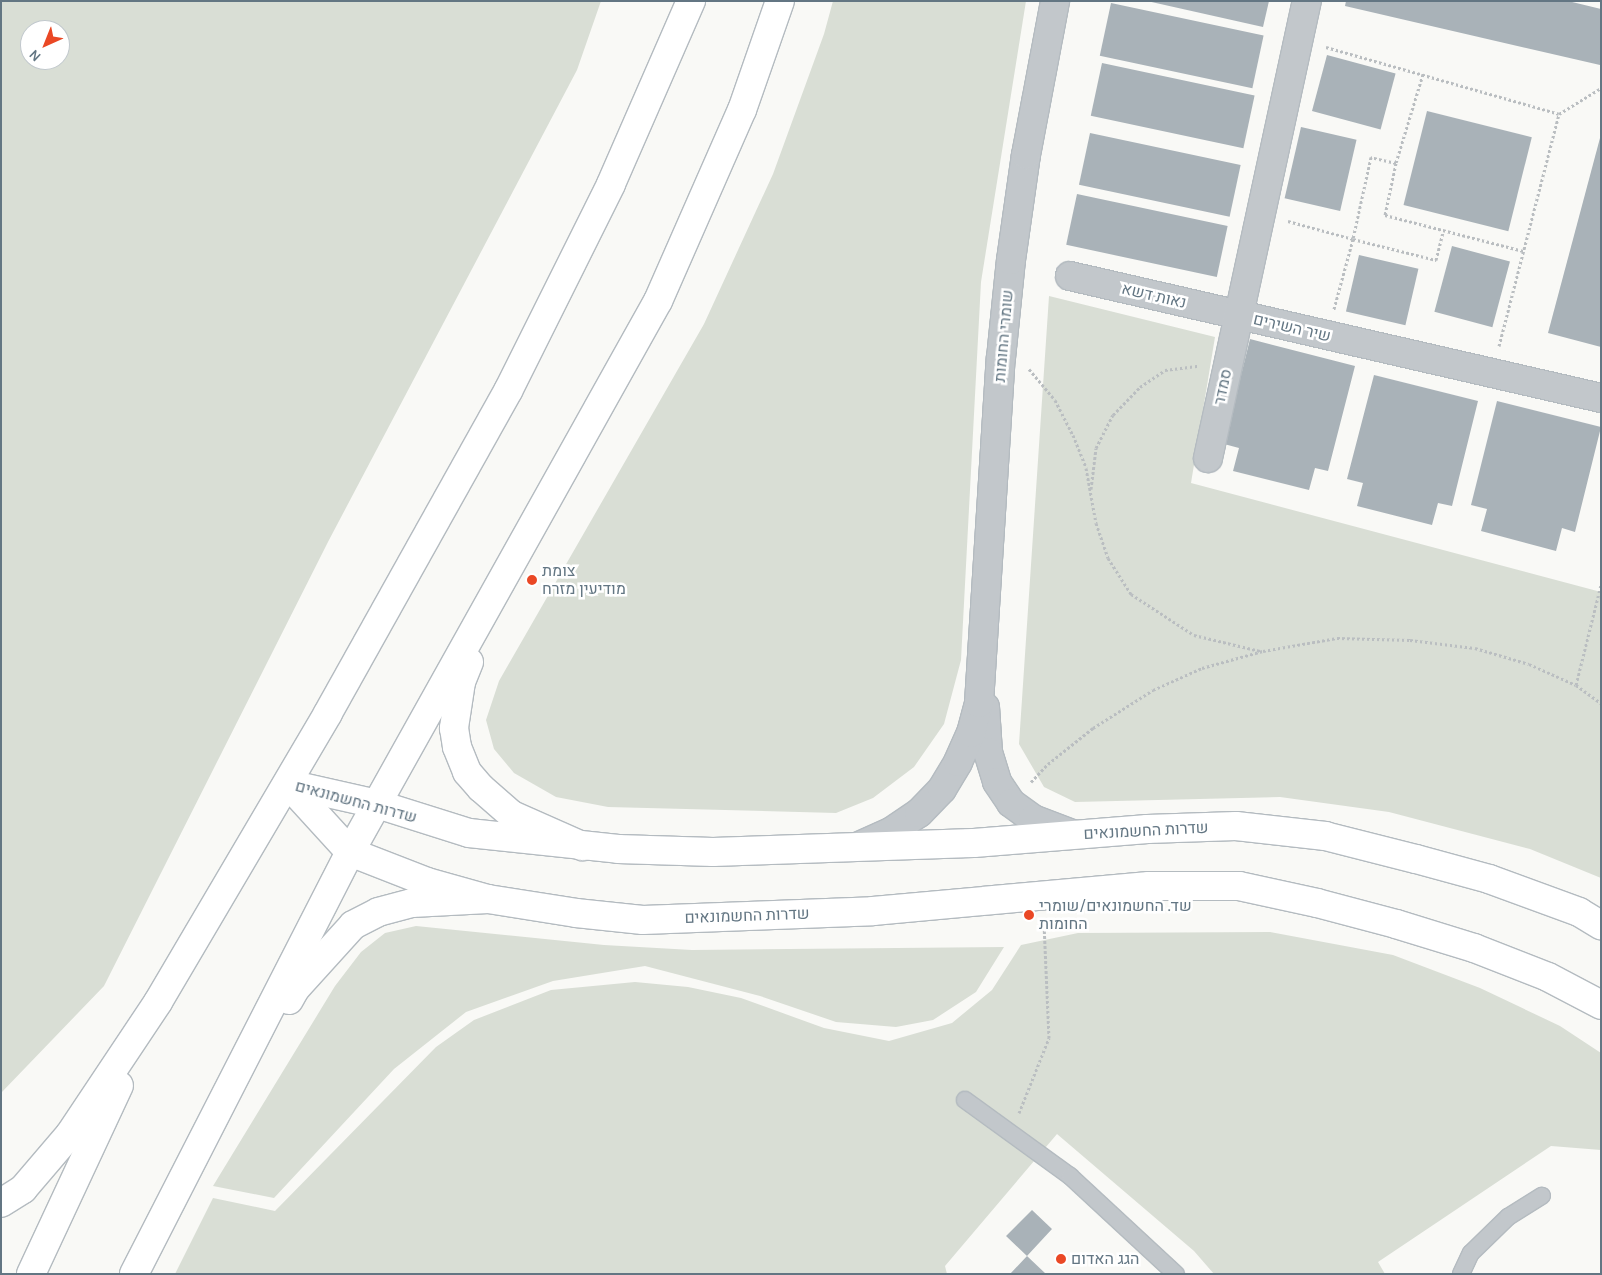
<!DOCTYPE html>
<meta charset="utf-8">
<style>
body{margin:0}
#map{position:relative;width:1602px;height:1275px;overflow:hidden;background:#f9f9f6;font-family:Karla,Heebo,sans-serif}
div>[style]{position:absolute}
.green>*{inset:0;background:#d9ded5}
.building>*{inset:0;background:#a9b2b8;transform-origin:0 0}
.path>*{height:3px;margin-top:-1.5px;transform-origin:0;background:repeating-linear-gradient(90deg,#babec1 0 2.5px,transparent 0 5px)}
.roads{filter:drop-shadow(1px 0 #b4bbc0) drop-shadow(-1px 0 #b4bbc0) drop-shadow(0 1px #b4bbc0) drop-shadow(0 -1px #b4bbc0)}
.service>*{height:16px;margin:-8px;padding:0 8px;transform-origin:8px;border-radius:8px;background:#c2c7cb}
.minor>*{height:28px;margin:-14px;padding:0 14px;transform-origin:14px;border-radius:14px;background:#c2c7cb}
.secondary>*{height:28px;margin:-14px;padding:0 14px;transform-origin:14px;border-radius:14px;background:#fff}
.trunk>*{height:28px;margin:-14px;padding:0 14px;transform-origin:14px;border-radius:14px;background:#fff}
.dots>*{width:14px;height:14px;translate:-50% -50%;box-sizing:border-box;border:2px solid #fff;border-radius:50%}
span{translate:-50% -50%;white-space:nowrap;text-align:center;line-height:1.15;-webkit-text-stroke:5px #fff;paint-order:stroke}
.street-label{font-size:16px;color:#637683}
.poi-label{font-size:16px;color:#637683}
.left{translate:0 -50%;text-align:left}
.frame{position:absolute;inset:0;border:2px solid #637683;pointer-events:none}
.north{position:absolute;left:20px;top:20px;width:50px;height:50px;box-sizing:border-box;background:#fff;border:1px solid #c1c8cd;border-radius:50%;rotate:224deg;font-size:14px;font-weight:700;line-height:20px;text-align:center;color:#637683}
.north::after{content:'';display:block;margin:auto;width:18px;height:22px;background:#ea4825;clip-path:polygon(50% 0,100% 100%,50% 72%,0 100%)}
</style>
<div id="map">
<div class="green">
<i style="clip-path:polygon(evenodd,1px 1px,601px 1px,577px 70px,329px 540px,104px 986px,1px 1093px,1px 1px,30px 30px,60px 30px,60px 60px,30px 60px,30px 30px)"></i>
<i style="clip-path:polygon(833px 1px,1026px 1px,981px 282px,961px 660px,944px 724px,914px 767px,873px 798px,836px 813px,608px 807px,556px 797px,514px 773px,494px 749px,486px 720px,499px 681px,704px 324px,773px 174px,824px 34px)"></i>
<i style="clip-path:polygon(1049px 296px,1215px 337px,1191px 483px,1601px 592px,1601px 878px,1530px 849px,1389px 812px,1280px 797px,1075px 802px,1044px 787px,1019px 744px)"></i>
<i style="clip-path:polygon(416px 926px,604px 945px,692px 950px,1004px 947px,976px 992px,933px 1020px,896px 1027px,836px 1022px,760px 996px,645px 966px,553px 981px,466px 1012px,394px 1069px,274px 1198px,213px 1186px,335px 986px,361px 952px,385px 933px)"></i>
<i style="clip-path:polygon(1270px 932px,1393px 955px,1480px 988px,1560px 1026px,1601px 1053px,1601px 1150px,1551px 1146px,1378px 1262px,1385px 1274px,1214px 1274px,1194px 1251px,1057px 1134px,945px 1266px,947px 1274px,175px 1274px,213px 1198px,275px 1211px,436px 1047px,474px 1020px,551px 990px,635px 982px,688px 987px,741px 998px,824px 1028px,889px 1041px,952px 1023px,992px 990px,1021px 945px,1078px 933px)"></i>
</div>
<div class="building">
<i style="clip-path:polygon(1147px 1px,1269px 1px,1263px 27px)"></i>
<i style="clip-path:polygon(1346px 1px,1568px 1px,1601px 9px,1600px 65px,1345px 6px)"></i>
<i style="left:1111px;top:3px;width:156px;height:54px;rotate:12deg"></i>
<i style="left:1327px;top:55px;width:71px;height:58px;rotate:15deg"></i>
<i style="left:1102px;top:63px;width:156px;height:54px;rotate:12deg"></i>
<i style="left:1427px;top:111px;width:108px;height:97px;rotate:14deg"></i>
<i style="left:1301px;top:127px;width:57px;height:73px;rotate:13deg"></i>
<i style="left:1090px;top:133px;width:154px;height:53px;rotate:12deg"></i>
<i style="clip-path:polygon(1600px 138px,1601px 138px,1601px 347px,1548px 333px)"></i>
<i style="left:1077px;top:194px;width:154px;height:52px;rotate:12deg"></i>
<i style="left:1452px;top:246px;width:60px;height:68px;rotate:15deg"></i>
<i style="left:1359px;top:255px;width:61px;height:58px;rotate:13deg"></i>
<i style="clip-path:polygon(1250px 339px,1355px 366px,1328px 471px,1315px 468px,1309px 490px,1233px 471px,1239px 448px,1224px 444px)"></i>
<i style="clip-path:polygon(1374px 375px,1478px 401px,1452px 506px,1438px 503px,1432px 525px,1357px 506px,1363px 483px,1347px 479px)"></i>
<i style="clip-path:polygon(1497px 401px,1601px 427px,1575px 532px,1562px 528px,1556px 551px,1481px 531px,1487px 509px,1471px 505px)"></i>
<i style="clip-path:polygon(1032px 1210px,1052px 1229px,1027px 1256px,1046px 1274px,1010px 1274px,1027px 1256px,1006px 1236px)"></i>
</div>
<div class="path">
<i style="left:1326px;top:47px;width:242px;rotate:16deg"></i>
<i style="left:1423px;top:74px;width:93px;rotate:106.9deg"></i>
<i style="left:1396px;top:163px;width:53px;rotate:101.9deg"></i>
<i style="left:1385px;top:215px;width:143px;rotate:14.6deg"></i>
<i style="left:1396px;top:163px;width:26px;rotate:-167deg"></i>
<i style="left:1371px;top:157px;width:84px;rotate:102.4deg"></i>
<i style="left:1353px;top:239px;width:86px;rotate:14.2deg"></i>
<i style="left:1436px;top:260px;width:29px;rotate:-76deg"></i>
<i style="left:1288px;top:221px;width:67px;rotate:15.5deg"></i>
<i style="left:1353px;top:239px;width:73px;rotate:105.2deg"></i>
<i style="left:1499px;top:346px;width:240px;rotate:-75.5deg"></i>
<i style="left:1559px;top:114px;width:49px;rotate:-31.8deg"></i>
<i style="left:1029px;top:369px;width:40px;rotate:50deg"></i>
<i style="left:1055px;top:400px;width:39px;rotate:63deg"></i>
<i style="left:1073px;top:435px;width:35px;rotate:68deg"></i>
<i style="left:1086px;top:468px;width:56px;rotate:79.7deg"></i>
<i style="left:1096px;top:523px;width:37px;rotate:71deg"></i>
<i style="left:1108px;top:558px;width:43px;rotate:57.4deg"></i>
<i style="left:1131px;top:594px;width:75px;rotate:33.1deg"></i>
<i style="left:1194px;top:635px;width:68px;rotate:13.6deg"></i>
<i style="left:1091px;top:489px;width:41px;rotate:-83deg"></i>
<i style="left:1096px;top:448px;width:37px;rotate:-63deg"></i>
<i style="left:1113px;top:415px;width:39px;rotate:-46deg"></i>
<i style="left:1140px;top:387px;width:30px;rotate:-34deg"></i>
<i style="left:1165px;top:370px;width:34px;rotate:-7deg"></i>
<i style="left:1576px;top:685px;width:103px;rotate:-76deg"></i>
<i style="left:1031px;top:782px;width:25px;rotate:-47deg"></i>
<i style="left:1048px;top:764px;width:58px;rotate:-38.7deg"></i>
<i style="left:1093px;top:728px;width:71px;rotate:-32.3deg"></i>
<i style="left:1153px;top:690px;width:54px;rotate:-24.2deg"></i>
<i style="left:1202px;top:668px;width:63px;rotate:-15.6deg"></i>
<i style="left:1263px;top:651px;width:75px;rotate:-10deg"></i>
<i style="left:1337px;top:638px;width:73px;rotate:1.6deg"></i>
<i style="left:1410px;top:640px;width:65px;rotate:7deg"></i>
<i style="left:1475px;top:648px;width:56px;rotate:16.5deg"></i>
<i style="left:1529px;top:664px;width:51px;rotate:24.1deg"></i>
<i style="left:1576px;top:685px;width:31px;rotate:36deg"></i>
<i style="left:1019px;top:1113px;width:81px;rotate:-68.2deg"></i>
<i style="left:1049px;top:1038px;width:115px;rotate:-92.5deg"></i>
</div>
<div class="roads">
<div class="service">
<i style="left:965px;top:1100px;width:130px;rotate:35.9deg"></i>
<i style="left:1070px;top:1176px;width:144px;rotate:42.8deg"></i>
<i style="left:1461px;top:1274px;width:23px;rotate:-65deg"></i>
<i style="left:1471px;top:1253px;width:52px;rotate:-44.2deg"></i>
<i style="left:1508px;top:1217px;width:40px;rotate:-32deg"></i>
</div>
<div class="minor">
<i style="left:1070px;top:276px;width:545px;rotate:12.94deg"></i>
<i style="left:1208px;top:458px;width:468px;rotate:-77.8deg"></i>
<i style="left:985px;top:707px;width:45px;rotate:86.2deg"></i>
<i style="left:988px;top:752px;width:31px;rotate:73deg"></i>
<i style="left:997px;top:782px;width:25px;rotate:56deg"></i>
<i style="left:1011px;top:803px;width:27px;rotate:36deg"></i>
<i style="left:1033px;top:819px;width:45px;rotate:20.9deg"></i>
<i style="left:859px;top:846px;width:36px;rotate:-24deg"></i>
<i style="left:892px;top:831px;width:32px;rotate:-34deg"></i>
<i style="left:919px;top:813px;width:33px;rotate:-46deg"></i>
<i style="left:942px;top:789px;width:31px;rotate:-59deg"></i>
<i style="left:958px;top:762px;width:32px;rotate:-66deg"></i>
<i style="left:971px;top:733px;width:31px;rotate:-75deg"></i>
<i style="left:979px;top:703px;width:346px;rotate:-86.4deg"></i>
<i style="left:1001px;top:358px;width:99px;rotate:-84.2deg"></i>
<i style="left:1011px;top:260px;width:106px;rotate:-81.9deg"></i>
<i style="left:1026px;top:155px;width:157px;rotate:-79.3deg"></i>
</div>
<div class="secondary">
<i style="left:288px;top:784px;width:92px;rotate:47.6deg"></i>
<i style="left:350px;top:852px;width:83px;rotate:21.3deg"></i>
<i style="left:427px;top:882px;width:63px;rotate:15.6deg"></i>
<i style="left:488px;top:899px;width:89px;rotate:9deg"></i>
<i style="left:576px;top:913px;width:67px;rotate:6deg"></i>
<i style="left:643px;top:920px;width:230px;rotate:-2.2deg"></i>
<i style="left:873px;top:911px;width:277px;rotate:-5.2deg"></i>
<i style="left:1149px;top:886px;width:90px"></i>
<i style="left:1239px;top:886px;width:80px;rotate:12.3deg"></i>
<i style="left:1317px;top:903px;width:82px;rotate:14.9deg"></i>
<i style="left:1396px;top:924px;width:82px;rotate:17.1deg"></i>
<i style="left:1474px;top:948px;width:79px;rotate:21.4deg"></i>
<i style="left:1548px;top:977px;width:60px;rotate:27.8deg"></i>
<i style="left:288px;top:784px;width:91px;rotate:12.7deg"></i>
<i style="left:377px;top:804px;width:96px;rotate:17.5deg"></i>
<i style="left:469px;top:833px;width:150px;rotate:6.1deg"></i>
<i style="left:618px;top:849px;width:95px;rotate:1.8deg"></i>
<i style="left:713px;top:852px;width:261px;rotate:-2deg"></i>
<i style="left:974px;top:843px;width:174px;rotate:-4.6deg"></i>
<i style="left:1147px;top:829px;width:89px;rotate:-1.9deg"></i>
<i style="left:1236px;top:826px;width:90px;rotate:6.4deg"></i>
<i style="left:1325px;top:836px;width:94px;rotate:14.2deg"></i>
<i style="left:1416px;top:859px;width:76px;rotate:15.3deg"></i>
<i style="left:1489px;top:879px;width:96px;rotate:20.1deg"></i>
<i style="left:1579px;top:912px;width:26px;rotate:31deg"></i>
</div>
<div class="trunk">
<i style="left:469px;top:662px;width:22px;rotate:112deg"></i>
<i style="left:461px;top:682px;width:47px;rotate:98.7deg"></i>
<i style="left:454px;top:728px;width:19px;rotate:81deg"></i>
<i style="left:457px;top:747px;width:27px;rotate:68deg"></i>
<i style="left:467px;top:772px;width:21px;rotate:49deg"></i>
<i style="left:481px;top:788px;width:41px;rotate:41.1deg"></i>
<i style="left:512px;top:815px;width:77px;rotate:23.9deg"></i>
<i style="left:289px;top:1000px;width:13px;rotate:-61deg"></i>
<i style="left:295px;top:989px;width:86px;rotate:-47.8deg"></i>
<i style="left:353px;top:925px;width:28px;rotate:-27deg"></i>
<i style="left:378px;top:912px;width:35px;rotate:-15deg"></i>
<i style="left:412px;top:903px;width:76px;rotate:-3deg"></i>
<i style="left:1px;top:1203px;width:26px;rotate:-32deg"></i>
<i style="left:23px;top:1189px;width:72px;rotate:-49.5deg"></i>
<i style="left:70px;top:1134px;width:159px;rotate:-56.3deg"></i>
<i style="left:158px;top:1002px;width:335px;rotate:-59.5deg"></i>
<i style="left:328px;top:713px;width:369px;rotate:-60.8deg"></i>
<i style="left:508px;top:391px;width:231px;rotate:-63.5deg"></i>
<i style="left:611px;top:184px;width:200px;rotate:-66.4deg"></i>
<i style="left:31px;top:1274px;width:208px;rotate:-65deg"></i>
<i style="left:134px;top:1274px;width:474px;rotate:-62.9deg"></i>
<i style="left:350px;top:852px;width:631px;rotate:-60.8deg"></i>
<i style="left:658px;top:301px;width:209px;rotate:-66.3deg"></i>
<i style="left:742px;top:110px;width:115px;rotate:-70.8deg"></i>
</div>
</div>
<div class="dots">
<i style="left:532px;top:580px;background:#ea4825"></i>
<i style="left:1029px;top:915px;background:#ea4825"></i>
<i style="left:1061px;top:1259px;background:#ea4825"></i>
</div>
<div class="street-label">
<span style="left:1154px;top:296px;rotate:13deg">נאות דשא</span>
<span style="left:1292px;top:328px;rotate:13deg">שיר השירים</span>
<span style="left:1004px;top:336px;rotate:-85deg">שומרי החומות</span>
<span style="left:1223px;top:387px;rotate:-78deg">סמדר</span>
<span style="left:356px;top:802px;rotate:15deg">שדרות החשמונאים</span>
<span style="left:1146px;top:831px;rotate:-3deg">שדרות החשמונאים</span>
<span style="left:747px;top:916px;rotate:-2deg">שדרות החשמונאים</span>
</div>
<div class="poi-label">
<span class="left" style="left:542px;top:580px">צומת<br>מודיעין מזרח</span>
<span class="left" style="left:1039px;top:915px">שד. החשמונאים/שומרי<br>החומות</span>
<span class="left" style="left:1071px;top:1259px">הגג האדום</span>
</div>
<div class="frame"></div>
<div class="north">N</div>
</div>
